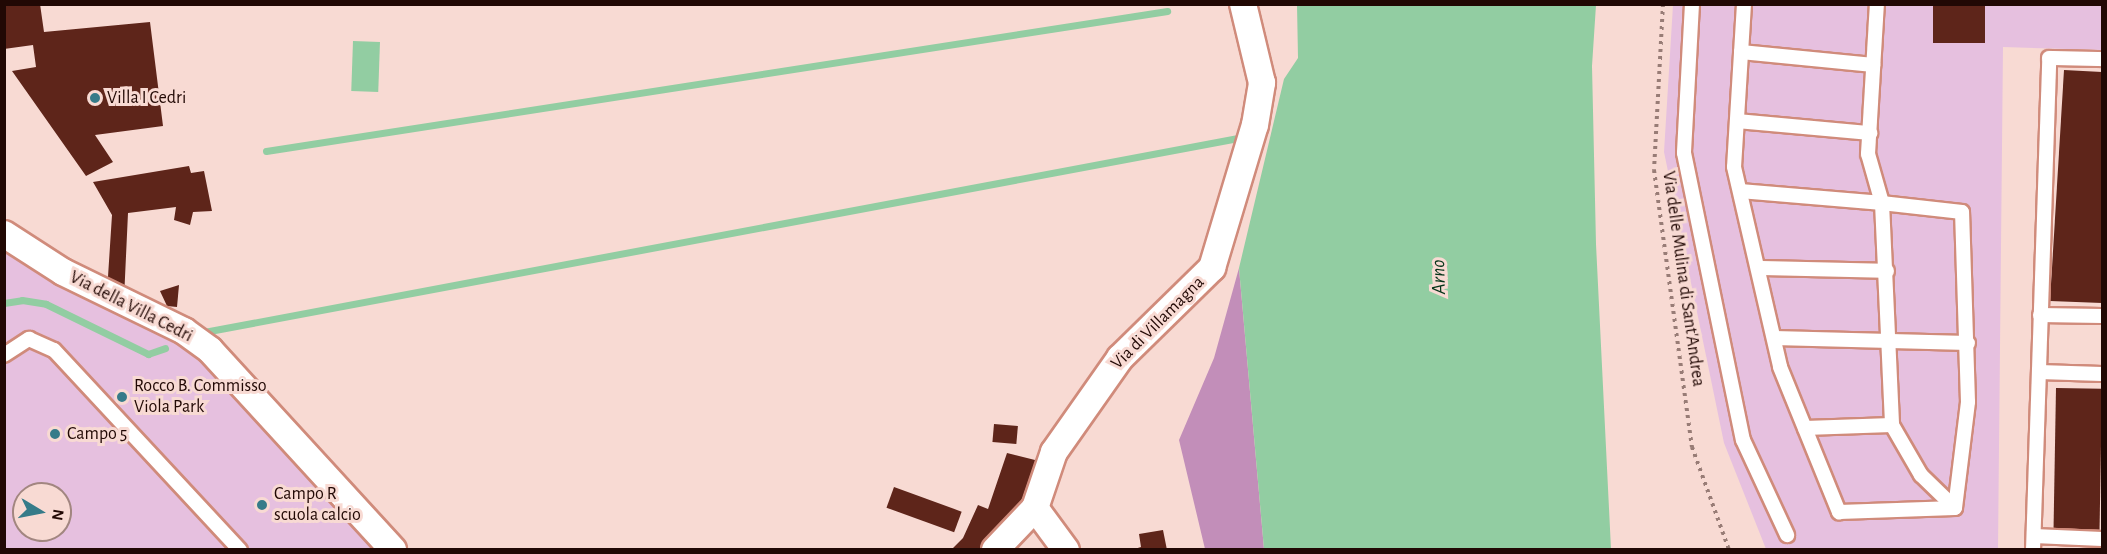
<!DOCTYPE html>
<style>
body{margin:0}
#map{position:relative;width:2107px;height:554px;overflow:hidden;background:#f8dad3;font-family:"Alegreya Sans",sans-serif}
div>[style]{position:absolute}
.green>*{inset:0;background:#e6c0df}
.forest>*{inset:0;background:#c28eb9}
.water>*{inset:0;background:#92cda2;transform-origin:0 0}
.stream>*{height:7px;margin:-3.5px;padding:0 3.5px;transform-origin:3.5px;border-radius:3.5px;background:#92cda2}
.building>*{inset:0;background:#5e251a;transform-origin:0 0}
.path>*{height:4px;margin-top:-2px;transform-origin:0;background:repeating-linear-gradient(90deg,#987c76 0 3px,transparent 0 7.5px)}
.roads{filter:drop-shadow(2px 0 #d08b7b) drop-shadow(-2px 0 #d08b7b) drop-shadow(0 2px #d08b7b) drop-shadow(0 -2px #d08b7b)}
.service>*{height:14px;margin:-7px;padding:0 7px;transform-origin:7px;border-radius:7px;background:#fff}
.minor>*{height:26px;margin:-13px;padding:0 13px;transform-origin:13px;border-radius:13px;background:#fff}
.dots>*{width:16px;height:16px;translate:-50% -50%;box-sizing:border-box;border:3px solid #f8dad3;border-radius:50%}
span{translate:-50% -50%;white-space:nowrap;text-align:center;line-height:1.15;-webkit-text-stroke:6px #f8dad3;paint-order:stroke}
.poi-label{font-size:18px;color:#210804}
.left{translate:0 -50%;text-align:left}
.street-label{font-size:18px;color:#210804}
.water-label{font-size:20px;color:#053419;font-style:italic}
.frame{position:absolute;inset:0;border:6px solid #210804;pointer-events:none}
.north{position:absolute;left:12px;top:482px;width:60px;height:60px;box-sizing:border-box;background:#f8dad3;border:2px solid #a28680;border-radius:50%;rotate:100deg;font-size:16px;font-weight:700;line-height:24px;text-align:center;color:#210804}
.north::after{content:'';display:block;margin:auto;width:21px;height:27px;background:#367b89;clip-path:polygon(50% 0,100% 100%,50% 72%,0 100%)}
</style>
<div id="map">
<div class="green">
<i style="clip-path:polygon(1673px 5px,2102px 5px,2102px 50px,2003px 47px,1998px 549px,1766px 549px,1724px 443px,1664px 152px)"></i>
<i style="clip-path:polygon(evenodd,4px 246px,179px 341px,212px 366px,378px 549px,5px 549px,4px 246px,24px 494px,60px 494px,60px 530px,24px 530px,24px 494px)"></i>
</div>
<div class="forest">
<i style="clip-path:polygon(1239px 268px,1264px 549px,1205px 549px,1179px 440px,1214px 358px)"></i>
</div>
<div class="water">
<i style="clip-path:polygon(1297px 5px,1596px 5px,1592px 66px,1596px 244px,1611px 549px,1264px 549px,1239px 268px,1284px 79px,1298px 58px)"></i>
<i style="left:353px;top:41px;width:27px;height:50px;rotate:2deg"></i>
</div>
<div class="stream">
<i style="left:266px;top:151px;width:912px;rotate:-8.83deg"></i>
<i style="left:4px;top:303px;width:18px;rotate:-9deg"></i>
<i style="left:22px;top:300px;width:24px;rotate:9deg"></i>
<i style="left:46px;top:304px;width:114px;rotate:26.1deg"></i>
<i style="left:148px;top:354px;width:18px;rotate:-19deg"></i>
<i style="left:204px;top:332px;width:1052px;rotate:-10.63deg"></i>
</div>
<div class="building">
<i style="clip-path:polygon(4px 4px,40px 4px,44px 32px,150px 22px,163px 126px,95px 135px,113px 162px,86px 176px,12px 71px,36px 67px,33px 45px,4px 49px)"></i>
<i style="left:1933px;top:4px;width:52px;height:39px"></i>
<i style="clip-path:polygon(2064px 70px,2102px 72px,2102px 303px,2050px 301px)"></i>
<i style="clip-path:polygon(189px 166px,191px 173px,204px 171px,212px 211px,193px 212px,190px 225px,174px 220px,176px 207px,128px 213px,124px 299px,107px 292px,112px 215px,93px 182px)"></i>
<i style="clip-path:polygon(179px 285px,177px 307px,167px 306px,160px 291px)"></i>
<i style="left:2056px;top:388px;width:46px;height:141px;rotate:1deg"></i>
<i style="left:994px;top:424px;width:24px;height:18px;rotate:5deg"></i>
<i style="clip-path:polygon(1007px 453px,1043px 462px,1032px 492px,990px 550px,951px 550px,963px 538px,978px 505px,988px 509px)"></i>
<i style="left:894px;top:487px;width:72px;height:22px;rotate:20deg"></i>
<i style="clip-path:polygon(1163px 530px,1167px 550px,1131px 550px,1141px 547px,1139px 534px)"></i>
</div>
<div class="path">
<i style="left:1663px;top:4px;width:166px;rotate:93.1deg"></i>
<i style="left:1654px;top:170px;width:280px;rotate:82.2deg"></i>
<i style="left:1692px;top:447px;width:109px;rotate:70.2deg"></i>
</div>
<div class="roads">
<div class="service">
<i style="left:1692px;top:4px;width:149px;rotate:93.1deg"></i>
<i style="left:1684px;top:153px;width:293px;rotate:78.4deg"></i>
<i style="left:1743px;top:440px;width:105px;rotate:65.1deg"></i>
<i style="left:1744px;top:4px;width:163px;rotate:93.5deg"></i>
<i style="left:1734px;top:167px;width:205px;rotate:77deg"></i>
<i style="left:1780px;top:367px;width:157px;rotate:67.9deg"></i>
<i style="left:1839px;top:512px;width:116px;rotate:-2deg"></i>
<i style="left:1955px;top:508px;width:107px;rotate:-83deg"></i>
<i style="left:1968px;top:402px;width:190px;rotate:-91.8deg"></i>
<i style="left:1962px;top:212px;width:81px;rotate:-173.6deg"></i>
<i style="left:1882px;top:203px;width:51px;rotate:-105.9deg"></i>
<i style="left:1868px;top:154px;width:150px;rotate:-86.6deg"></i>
<i style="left:1741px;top:52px;width:133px;rotate:5.6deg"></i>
<i style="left:1737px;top:121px;width:134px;rotate:5.2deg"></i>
<i style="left:1740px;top:191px;width:143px;rotate:4.8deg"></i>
<i style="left:1882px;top:203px;width:222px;rotate:87.4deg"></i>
<i style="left:1892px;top:425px;width:58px;rotate:59.9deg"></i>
<i style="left:1921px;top:475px;width:47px;rotate:44.1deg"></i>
<i style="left:1758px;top:268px;width:129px;rotate:1.3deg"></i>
<i style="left:2040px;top:315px;width:62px;rotate:0.9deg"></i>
<i style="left:1774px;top:338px;width:194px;rotate:1.5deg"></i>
<i style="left:4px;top:355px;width:30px;rotate:-33deg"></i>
<i style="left:29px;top:339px;width:27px;rotate:24deg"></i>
<i style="left:54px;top:350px;width:273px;rotate:47.1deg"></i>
<i style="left:2039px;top:372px;width:63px;rotate:1.8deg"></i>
<i style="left:1805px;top:428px;width:87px;rotate:-2deg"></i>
<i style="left:2034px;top:536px;width:68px;rotate:2.5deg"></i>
<i style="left:2033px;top:550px;width:492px;rotate:-88.1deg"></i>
<i style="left:2049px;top:58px;width:53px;rotate:1.1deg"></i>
</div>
<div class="minor">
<i style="left:4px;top:234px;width:70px;rotate:32.8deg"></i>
<i style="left:63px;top:272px;width:135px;rotate:26deg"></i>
<i style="left:184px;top:331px;width:32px;rotate:36deg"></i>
<i style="left:210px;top:350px;width:271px;rotate:47.5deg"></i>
<i style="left:1035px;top:508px;width:52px;rotate:53.6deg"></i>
<i style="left:995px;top:550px;width:58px;rotate:-46.4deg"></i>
<i style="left:1035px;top:508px;width:59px;rotate:-71.3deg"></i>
<i style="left:1054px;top:452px;width:115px;rotate:-54.9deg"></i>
<i style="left:1120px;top:358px;width:129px;rotate:-44.4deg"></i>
<i style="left:1212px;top:268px;width:149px;rotate:-73.3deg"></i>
<i style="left:1255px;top:125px;width:43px;rotate:-80.5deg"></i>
<i style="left:1262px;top:83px;width:81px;rotate:-103.5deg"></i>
</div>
</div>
<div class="dots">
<i style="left:95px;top:98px;background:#367b89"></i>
<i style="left:122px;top:397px;background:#367b89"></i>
<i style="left:55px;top:434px;background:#367b89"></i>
<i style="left:262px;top:505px;background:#367b89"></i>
</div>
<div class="poi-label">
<span class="left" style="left:107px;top:98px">Villa I Cedri</span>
<span class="left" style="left:134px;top:397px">Rocco B. Commisso<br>Viola Park</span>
<span class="left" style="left:67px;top:434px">Campo 5</span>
<span class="left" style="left:274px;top:505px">Campo R<br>scuola calcio</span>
</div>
<div class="street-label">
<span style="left:1683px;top:279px;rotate:82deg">Via delle Mulina di Sant'Andrea</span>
<span style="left:131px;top:307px;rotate:27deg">Via della Villa Cedri</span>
<span style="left:1158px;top:323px;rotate:-45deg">Via di Villamagna</span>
</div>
<div class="water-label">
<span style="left:1439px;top:277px;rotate:-92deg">Arno</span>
</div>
<div class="frame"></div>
<div class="north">N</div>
</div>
